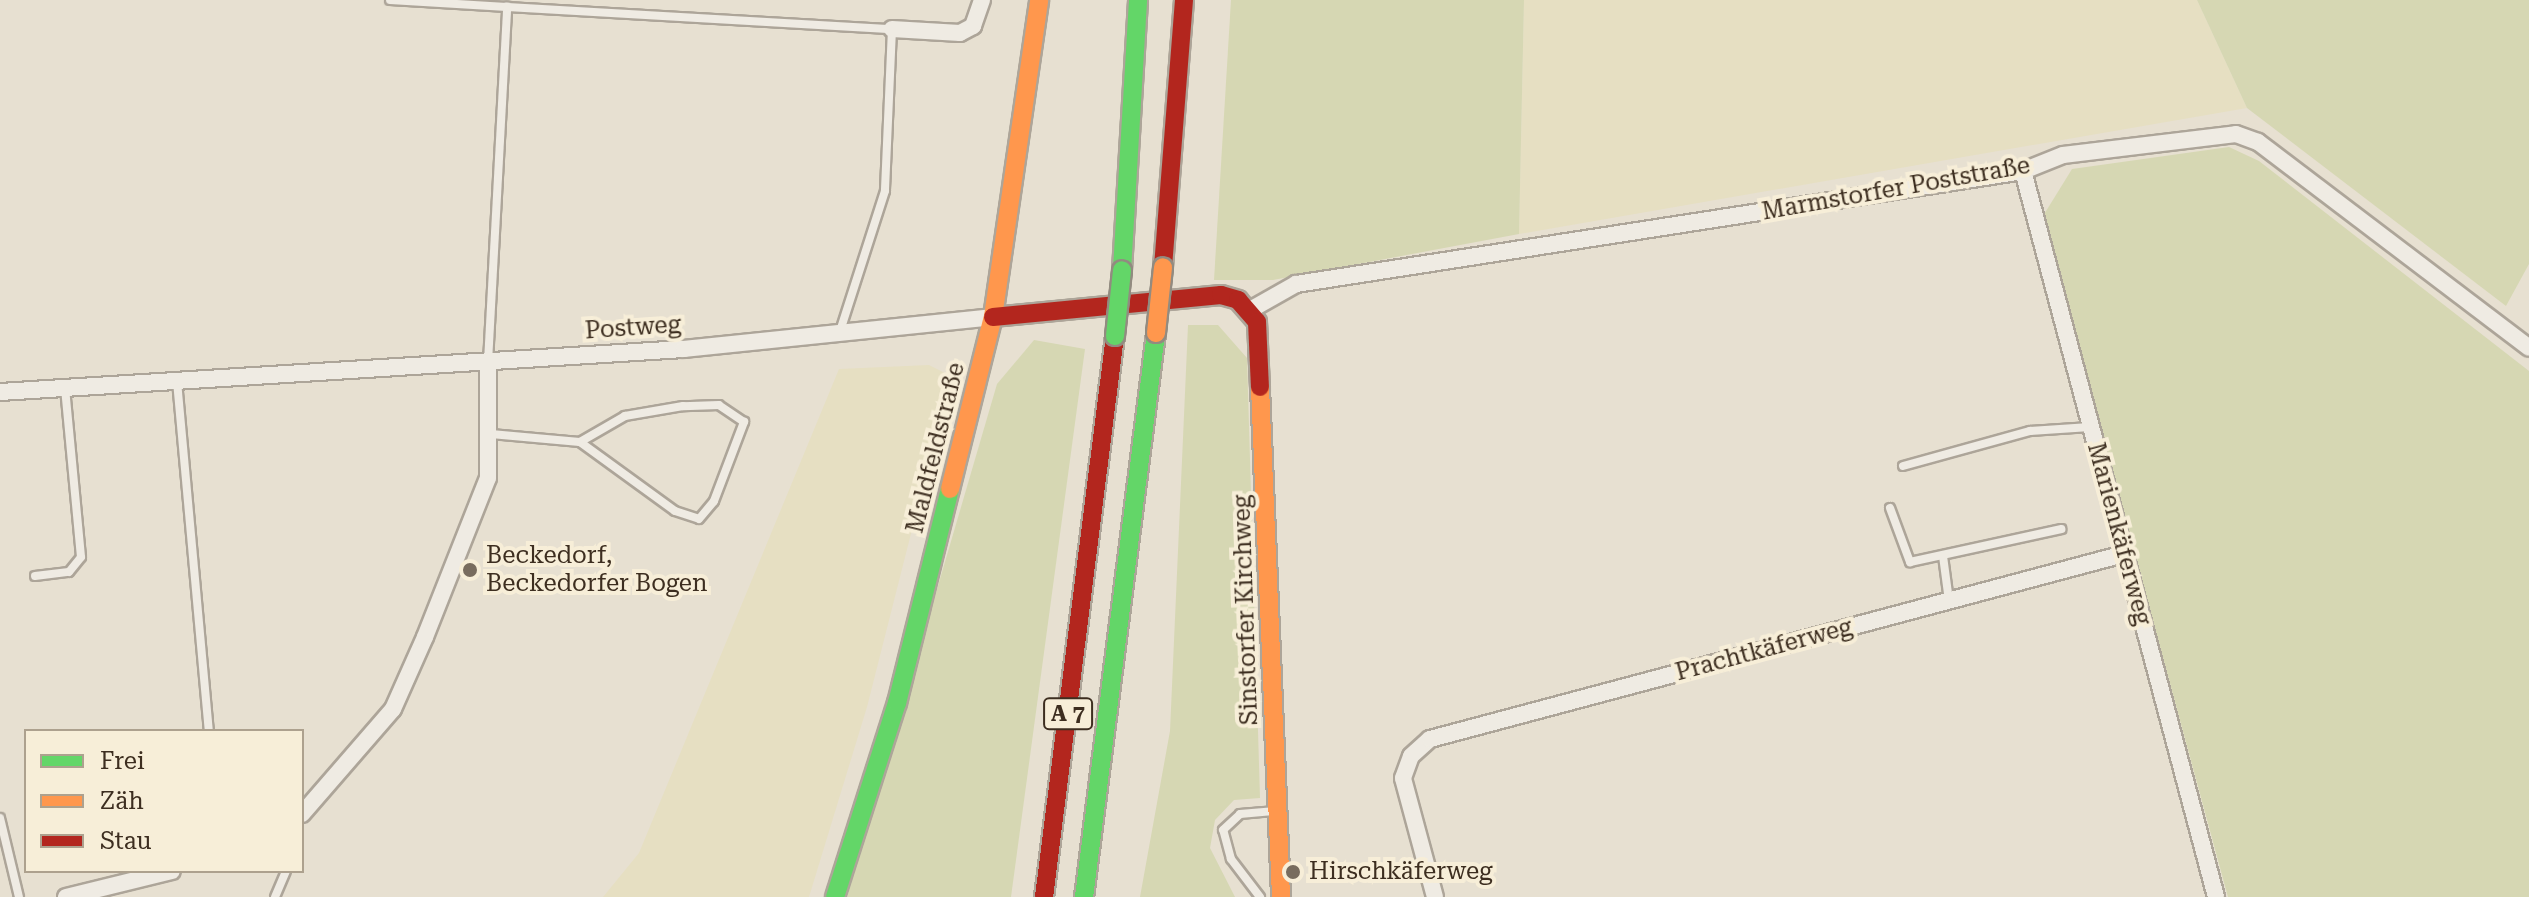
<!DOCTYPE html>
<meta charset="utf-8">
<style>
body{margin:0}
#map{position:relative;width:2529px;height:897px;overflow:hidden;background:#e7e0d1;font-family:"Roboto Serif",serif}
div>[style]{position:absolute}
.farmland>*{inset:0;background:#e6dfc2}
.green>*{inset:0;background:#d6d7b3}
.roads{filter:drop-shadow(2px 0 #ada599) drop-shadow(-2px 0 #ada599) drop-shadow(0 2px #ada599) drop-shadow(0 -2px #ada599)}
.lane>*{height:8px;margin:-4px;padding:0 4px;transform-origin:4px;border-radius:4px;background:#efebe3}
.street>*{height:16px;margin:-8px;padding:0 8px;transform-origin:8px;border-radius:8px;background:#efebe3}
.fast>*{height:18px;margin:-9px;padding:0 9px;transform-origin:9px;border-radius:9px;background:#63d668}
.slow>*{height:18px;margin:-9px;padding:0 9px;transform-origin:9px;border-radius:9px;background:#ff974d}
.jam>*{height:18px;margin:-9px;padding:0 9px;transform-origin:9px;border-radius:9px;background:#b3261e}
.bridges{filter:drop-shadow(2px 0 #928b80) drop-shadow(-2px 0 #928b80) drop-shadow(0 2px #928b80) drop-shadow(0 -2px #928b80)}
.fast-bridge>*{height:18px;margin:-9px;padding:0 9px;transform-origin:9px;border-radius:9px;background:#63d668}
.slow-bridge>*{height:18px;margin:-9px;padding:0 9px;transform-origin:9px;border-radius:9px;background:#ff974d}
.dots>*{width:22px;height:22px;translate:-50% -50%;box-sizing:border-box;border:4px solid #f7eed8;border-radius:50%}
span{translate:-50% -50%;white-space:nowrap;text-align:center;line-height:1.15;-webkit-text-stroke:8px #f7eed8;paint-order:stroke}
.shield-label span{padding:2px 6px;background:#f7eed8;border:2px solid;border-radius:6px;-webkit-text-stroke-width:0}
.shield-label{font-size:22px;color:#3d2e20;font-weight:700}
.street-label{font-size:24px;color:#3d2e20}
.poi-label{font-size:24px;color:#3d2e20}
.left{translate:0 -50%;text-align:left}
.legend{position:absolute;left:24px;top:729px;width:280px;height:144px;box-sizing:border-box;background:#f7eed8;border:2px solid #ada18e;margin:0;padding:10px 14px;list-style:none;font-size:24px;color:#3d2e20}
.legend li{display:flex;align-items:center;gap:16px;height:40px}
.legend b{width:40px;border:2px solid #ada18e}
</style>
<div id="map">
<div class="farmland">
<i style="clip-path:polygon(1524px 0,2197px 0,2247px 108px,1519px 234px)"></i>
<i style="clip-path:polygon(929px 365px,951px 376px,867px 707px,809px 897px,603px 897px,639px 853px,839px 369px)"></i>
</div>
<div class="green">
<i style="clip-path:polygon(1231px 0,1524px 0,1519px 234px,1273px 280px,1214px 280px)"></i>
<i style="clip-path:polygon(2197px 0,2529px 0,2529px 264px,2506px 306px,2247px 108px)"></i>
<i style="clip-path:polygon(2229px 147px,2259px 161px,2529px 371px,2529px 897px,2228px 897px,2043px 216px,2072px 169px)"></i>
<i style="clip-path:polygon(1188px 325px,1218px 325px,1247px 358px,1260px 798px,1234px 800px,1215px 820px,1210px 848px,1235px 897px,1140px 897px,1170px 731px)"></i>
<i style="clip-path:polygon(1034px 340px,1085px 349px,1011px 897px,847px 897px,997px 384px)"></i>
</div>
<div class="roads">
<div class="lane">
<i style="left:390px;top:0;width:117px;rotate:3.4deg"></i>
<i style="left:488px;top:362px;width:356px;rotate:-86.9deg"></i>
<i style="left:507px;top:7px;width:386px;rotate:3.3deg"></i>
<i style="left:892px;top:29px;width:162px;rotate:92.5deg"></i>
<i style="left:885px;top:191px;width:144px;rotate:107.8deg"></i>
<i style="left:177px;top:381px;width:351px;rotate:84.8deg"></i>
<i style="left:491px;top:434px;width:89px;rotate:5.1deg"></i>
<i style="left:580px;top:442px;width:117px;rotate:36deg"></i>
<i style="left:675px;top:511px;width:25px;rotate:18deg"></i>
<i style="left:699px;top:519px;width:23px;rotate:-50deg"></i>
<i style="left:714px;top:501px;width:85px;rotate:-69.2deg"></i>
<i style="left:744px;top:422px;width:30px;rotate:-146deg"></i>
<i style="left:719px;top:405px;width:36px;rotate:178deg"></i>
<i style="left:683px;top:406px;width:59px;rotate:170.2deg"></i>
<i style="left:625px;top:416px;width:52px;rotate:150deg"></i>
<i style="left:1903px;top:466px;width:132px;rotate:-15.4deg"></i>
<i style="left:2030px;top:431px;width:60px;rotate:-3.8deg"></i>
<i style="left:1890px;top:508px;width:58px;rotate:69.7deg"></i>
<i style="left:1910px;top:562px;width:155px;rotate:-12.3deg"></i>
<i style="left:1943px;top:556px;width:45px;rotate:82.4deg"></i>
<i style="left:35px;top:576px;width:34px;rotate:-7deg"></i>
<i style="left:69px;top:572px;width:19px;rotate:-51deg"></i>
<i style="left:81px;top:557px;width:170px;rotate:-95.4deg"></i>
<i style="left:0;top:818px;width:81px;rotate:76.5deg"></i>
<i style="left:275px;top:897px;width:28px;rotate:-67deg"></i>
<i style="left:1260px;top:897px;width:48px;rotate:-127.3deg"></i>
<i style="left:1231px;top:859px;width:30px;rotate:-105deg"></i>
<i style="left:1223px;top:830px;width:23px;rotate:-43deg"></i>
<i style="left:1240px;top:814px;width:36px;rotate:-5deg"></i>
</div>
<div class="street">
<i style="left:892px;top:29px;width:68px;rotate:3.4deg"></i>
<i style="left:960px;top:33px;width:15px;rotate:-28deg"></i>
<i style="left:973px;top:26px;width:28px;rotate:-71deg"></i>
<i style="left:2023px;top:171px;width:751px;rotate:75.11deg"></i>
<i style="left:1250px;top:310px;width:53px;rotate:-29.5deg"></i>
<i style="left:1296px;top:284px;width:736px;rotate:-8.83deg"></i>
<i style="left:2023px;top:171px;width:43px;rotate:-21.8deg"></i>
<i style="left:2063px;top:155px;width:174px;rotate:-6.9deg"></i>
<i style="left:2236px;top:134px;width:23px;rotate:20deg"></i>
<i style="left:2258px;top:142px;width:340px;rotate:37.2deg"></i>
<i style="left:0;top:392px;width:685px;rotate:-3.6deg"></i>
<i style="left:684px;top:349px;width:311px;rotate:-5.9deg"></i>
<i style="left:302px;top:814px;width:139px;rotate:-49.1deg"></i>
<i style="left:393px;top:709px;width:79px;rotate:-66deg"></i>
<i style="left:425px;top:637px;width:171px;rotate:-68.4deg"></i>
<i style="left:488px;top:478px;width:115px;rotate:-90deg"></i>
<i style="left:66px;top:897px;width:109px;rotate:-13.8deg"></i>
<i style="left:1435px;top:897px;width:123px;rotate:-105.1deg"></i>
<i style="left:1403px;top:778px;width:23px;rotate:-70deg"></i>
<i style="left:1411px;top:756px;width:25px;rotate:-42deg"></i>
<i style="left:1430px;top:739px;width:718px;rotate:-14.93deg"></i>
</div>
<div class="fast">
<i style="left:1122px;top:270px;width:270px;rotate:-86.6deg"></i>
<i style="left:835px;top:897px;width:204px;rotate:-72.3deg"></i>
<i style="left:897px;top:703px;width:220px;rotate:-76.1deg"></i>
<i style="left:1084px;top:897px;width:569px;rotate:-82.72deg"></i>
</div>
<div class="slow">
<i style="left:1260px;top:387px;width:510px;rotate:87.64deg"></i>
<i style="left:950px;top:489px;width:177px;rotate:-76deg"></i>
<i style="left:993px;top:317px;width:320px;rotate:-81.7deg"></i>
</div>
<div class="jam">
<i style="left:1163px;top:267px;width:268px;rotate:-85.5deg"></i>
<i style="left:993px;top:317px;width:229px;rotate:-5.5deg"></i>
<i style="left:1221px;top:295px;width:18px;rotate:16deg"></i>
<i style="left:1238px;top:300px;width:29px;rotate:49deg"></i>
<i style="left:1257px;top:322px;width:65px;rotate:87.4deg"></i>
<i style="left:1044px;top:897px;width:565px;rotate:-82.79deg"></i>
</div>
</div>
<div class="bridges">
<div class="fast-bridge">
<i style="left:1115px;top:336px;width:66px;rotate:-83.9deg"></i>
</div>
<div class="slow-bridge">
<i style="left:1156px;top:333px;width:66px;rotate:-83.9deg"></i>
</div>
</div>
<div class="dots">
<i style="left:470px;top:570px;background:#786c5e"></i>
<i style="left:1293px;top:872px;background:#786c5e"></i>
</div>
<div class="shield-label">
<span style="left:1068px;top:714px">A 7</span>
</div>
<div class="street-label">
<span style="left:1896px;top:189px;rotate:-10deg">Marmstorfer Poststraße</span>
<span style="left:633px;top:328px;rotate:-4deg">Postweg</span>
<span style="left:936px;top:448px;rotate:-76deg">Maldfeldstraße</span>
<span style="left:2119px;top:534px;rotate:75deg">Marienkäferweg</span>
<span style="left:1246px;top:610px;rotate:-92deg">Sinstorfer Kirchweg</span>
<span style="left:1764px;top:650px;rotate:-15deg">Prachtkäferweg</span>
</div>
<div class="poi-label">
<span class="left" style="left:486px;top:570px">Beckedorf,<br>Beckedorfer Bogen</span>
<span class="left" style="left:1309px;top:872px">Hirschkäferweg</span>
</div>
<ul class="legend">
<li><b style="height:10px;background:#63d668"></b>Frei</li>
<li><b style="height:10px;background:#ff974d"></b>Zäh</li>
<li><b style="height:10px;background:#b3261e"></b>Stau</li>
</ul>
</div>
